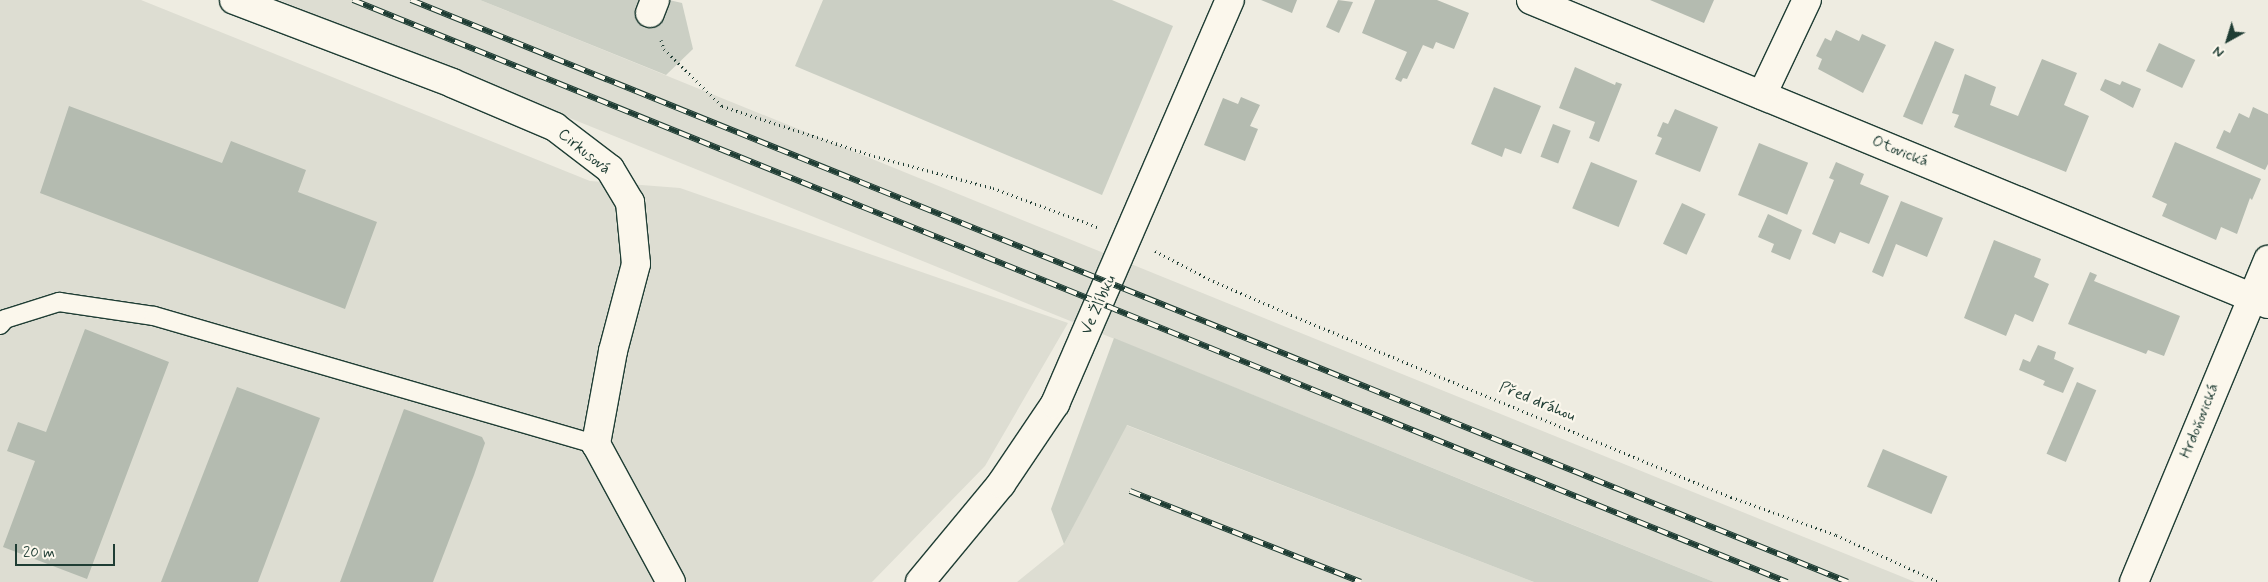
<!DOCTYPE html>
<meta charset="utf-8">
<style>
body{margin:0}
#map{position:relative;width:2268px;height:582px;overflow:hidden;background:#eeece1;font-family:Mynerve,sans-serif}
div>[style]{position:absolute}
.built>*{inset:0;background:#ddddd2}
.green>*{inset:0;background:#cbcfc4}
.building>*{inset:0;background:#b4bbb0;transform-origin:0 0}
.path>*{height:3px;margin-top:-1.5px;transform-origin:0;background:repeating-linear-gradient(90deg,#1f3d34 0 1px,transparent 0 5px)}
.roads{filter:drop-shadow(1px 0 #1f3d34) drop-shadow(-1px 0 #1f3d34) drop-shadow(0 1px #1f3d34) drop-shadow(0 -1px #1f3d34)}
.lane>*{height:18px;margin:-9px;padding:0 9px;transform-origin:9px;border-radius:9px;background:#fbf7ec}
.street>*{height:28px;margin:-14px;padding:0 14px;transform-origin:14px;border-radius:14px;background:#fbf7ec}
.secondary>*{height:28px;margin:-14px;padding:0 14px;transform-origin:14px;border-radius:14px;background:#fbf7ec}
.rail>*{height:5.5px;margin-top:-2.75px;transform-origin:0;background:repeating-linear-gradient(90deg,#fbf7ec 0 11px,#1f3d34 0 22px);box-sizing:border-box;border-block:1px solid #1f3d34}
span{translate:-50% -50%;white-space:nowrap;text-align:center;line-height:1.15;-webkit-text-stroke:4.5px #fbf7ec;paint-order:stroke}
.street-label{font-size:16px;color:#1f3d34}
.north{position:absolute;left:2203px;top:15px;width:50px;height:50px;-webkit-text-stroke:4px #fbf7ec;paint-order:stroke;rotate:219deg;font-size:14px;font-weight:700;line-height:20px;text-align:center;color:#1f3d34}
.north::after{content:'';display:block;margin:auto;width:18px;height:22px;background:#1f3d34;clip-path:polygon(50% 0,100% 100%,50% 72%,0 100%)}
.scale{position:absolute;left:15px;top:544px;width:100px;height:22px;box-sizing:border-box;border:2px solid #1f3d34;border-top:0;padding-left:6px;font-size:15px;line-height:18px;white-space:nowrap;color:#1f3d34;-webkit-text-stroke:4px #fbf7ec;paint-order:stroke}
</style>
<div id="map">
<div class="built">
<i style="clip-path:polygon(0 0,141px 0,590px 181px,680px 188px,1068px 323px,985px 466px,872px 582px,0 582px)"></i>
<i style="clip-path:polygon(279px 0,480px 0,1915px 582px,1714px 582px)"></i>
<i style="clip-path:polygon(1126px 425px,1534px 582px,1017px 582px,1064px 544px)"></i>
</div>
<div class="green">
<i style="clip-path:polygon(480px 0,669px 0,682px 3px,693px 49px,666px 75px)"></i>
<i style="clip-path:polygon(823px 0,1112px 0,1173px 26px,1102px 195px,795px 66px)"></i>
<i style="clip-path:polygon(1114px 338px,1521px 504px,1714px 582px,1534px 582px,1127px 425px,1064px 544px,1051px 509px)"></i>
</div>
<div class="building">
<i style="clip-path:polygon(1261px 0,1297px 0,1292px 13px)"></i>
<i style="clip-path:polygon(1338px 0,1353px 2px,1339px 33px,1326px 27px)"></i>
<i style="clip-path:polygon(1375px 0,1437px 0,1469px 13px,1454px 49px,1436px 42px,1433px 49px,1423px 45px,1407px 79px,1403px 78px,1401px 82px,1395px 79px,1407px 52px,1362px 33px)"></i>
<i style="clip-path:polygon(1650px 0,1714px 0,1704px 23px)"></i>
<i style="clip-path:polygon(1836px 30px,1859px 41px,1862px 34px,1886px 45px,1863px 93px,1818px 69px,1822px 59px,1816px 56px,1825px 38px,1831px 41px)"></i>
<i style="left:1935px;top:41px;width:21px;height:82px;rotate:23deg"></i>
<i style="left:2159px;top:43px;width:40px;height:31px;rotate:25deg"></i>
<i style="clip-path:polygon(2042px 59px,2077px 73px,2064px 105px,2089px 116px,2066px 172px,1954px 127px,1959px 115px,1952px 113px,1965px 74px,1996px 87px,1990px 105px,2018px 116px)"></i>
<i style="clip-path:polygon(1575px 67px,1615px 85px,1616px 82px,1622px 84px,1599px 142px,1589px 138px,1595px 122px,1559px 108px)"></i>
<i style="clip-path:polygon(2105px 79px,2120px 85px,2122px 81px,2141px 89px,2133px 108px,2100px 90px)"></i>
<i style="clip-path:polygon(1494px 87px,1541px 106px,1521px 154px,1505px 148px,1502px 157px,1471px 144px)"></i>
<i style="clip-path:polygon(1241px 97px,1260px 105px,1250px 126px,1258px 129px,1245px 161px,1204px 145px,1223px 98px,1238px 104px)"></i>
<i style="clip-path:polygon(69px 106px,222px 163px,231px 141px,306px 170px,298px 192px,377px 222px,345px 309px,40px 193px)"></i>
<i style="clip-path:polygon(2253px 107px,2268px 114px,2268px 164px,2265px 170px,2216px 148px,2224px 130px,2230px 133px,2239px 113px,2249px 118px)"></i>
<i style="clip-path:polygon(1675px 109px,1718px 127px,1700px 172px,1655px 154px,1662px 138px,1657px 136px,1663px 122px,1668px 124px)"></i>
<i style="left:1553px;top:124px;width:19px;height:35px;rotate:21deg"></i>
<i style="clip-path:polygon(2175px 142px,2261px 179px,2252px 200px,2250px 198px,2237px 234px,2221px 227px,2216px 240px,2162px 216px,2167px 204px,2152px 197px)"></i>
<i style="left:1759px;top:143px;width:53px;height:56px;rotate:22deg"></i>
<i style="left:1591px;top:162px;width:50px;height:50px;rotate:22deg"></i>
<i style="clip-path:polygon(1836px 162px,1864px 174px,1860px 184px,1889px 196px,1869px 244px,1840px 232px,1835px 244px,1812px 234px,1834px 180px,1829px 178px)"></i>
<i style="clip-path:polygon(1901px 201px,1943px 218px,1927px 257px,1896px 244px,1883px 277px,1872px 272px)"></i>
<i style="left:1682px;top:203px;width:26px;height:45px;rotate:25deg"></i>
<i style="clip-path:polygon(1768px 214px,1802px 230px,1790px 260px,1771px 252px,1774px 244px,1758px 237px)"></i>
<i style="clip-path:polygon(1994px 240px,2041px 259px,2034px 277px,2049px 284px,2033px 322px,2015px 314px,2006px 336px,1964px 318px)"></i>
<i style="clip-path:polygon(2090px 272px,2097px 275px,2094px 281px,2180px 316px,2164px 356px,2148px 350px,2146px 354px,2068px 324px)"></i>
<i style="clip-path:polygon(85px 329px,169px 362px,87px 579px,3px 547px,35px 461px,7px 451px,18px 422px,46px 432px)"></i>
<i style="clip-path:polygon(2038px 345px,2056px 352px,2054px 359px,2074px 368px,2063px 393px,2043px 385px,2045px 381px,2019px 370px,2023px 359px,2030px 362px)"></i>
<i style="left:2077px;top:382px;width:21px;height:78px;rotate:23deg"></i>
<i style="clip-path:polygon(237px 387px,320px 418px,258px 582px,161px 582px)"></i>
<i style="clip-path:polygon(404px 409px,482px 437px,485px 443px,474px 475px,433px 582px,340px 582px)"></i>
<i style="left:1883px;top:449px;width:70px;height:41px;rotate:23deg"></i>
</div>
<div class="path">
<i style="left:661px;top:40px;width:9px;rotate:72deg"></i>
<i style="left:664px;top:49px;width:81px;rotate:44.5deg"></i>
<i style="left:722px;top:106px;width:160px;rotate:18.2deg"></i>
<i style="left:874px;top:156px;width:123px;rotate:15.1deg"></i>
<i style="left:993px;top:188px;width:112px;rotate:20.4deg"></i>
<i style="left:1155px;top:251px;width:65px;rotate:27.3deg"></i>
<i style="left:1213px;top:281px;width:90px;rotate:23.4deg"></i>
<i style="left:1296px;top:317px;width:471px;rotate:22.5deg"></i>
<i style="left:1731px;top:497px;width:112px;rotate:19.9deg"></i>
<i style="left:1836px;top:535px;width:113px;rotate:24.5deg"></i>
</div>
<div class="roads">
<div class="lane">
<i style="left:0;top:325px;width:8px;rotate:-50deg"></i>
<i style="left:5px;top:319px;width:57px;rotate:-17.5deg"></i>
<i style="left:59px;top:302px;width:96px;rotate:8.4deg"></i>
<i style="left:154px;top:316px;width:460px;rotate:16.2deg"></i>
</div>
<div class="street">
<i style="left:234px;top:0;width:233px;rotate:20.8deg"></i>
<i style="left:452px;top:83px;width:112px;rotate:23.1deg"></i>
<i style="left:555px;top:127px;width:69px;rotate:37.4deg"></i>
<i style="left:610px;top:169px;width:39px;rotate:59deg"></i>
<i style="left:630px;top:202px;width:62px;rotate:84.5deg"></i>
<i style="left:636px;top:264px;width:90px;rotate:104.8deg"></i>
<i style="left:613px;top:351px;width:95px;rotate:100.4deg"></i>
<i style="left:596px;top:444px;width:157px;rotate:61.5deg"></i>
<i style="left:1531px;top:0;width:797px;rotate:22.42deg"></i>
<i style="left:650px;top:13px;width:14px;rotate:-69deg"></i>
<i style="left:1762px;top:95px;width:105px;rotate:-64.7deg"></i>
<i style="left:2134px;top:582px;width:349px;rotate:-67.4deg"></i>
</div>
<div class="secondary">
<i style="left:920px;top:582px;width:127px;rotate:-50.4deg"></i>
<i style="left:1001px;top:484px;width:97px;rotate:-56deg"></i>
<i style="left:1055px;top:404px;width:440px;rotate:-66.6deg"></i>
</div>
</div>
<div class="rail">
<i style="left:353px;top:0;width:1548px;rotate:22.09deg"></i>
<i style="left:411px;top:0;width:1550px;rotate:22.05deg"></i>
<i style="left:1130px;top:491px;width:248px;rotate:21.5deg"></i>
</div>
<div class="street-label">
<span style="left:584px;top:152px;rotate:39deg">Cirkusová</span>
<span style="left:1900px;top:152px;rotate:22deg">Otovická</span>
<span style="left:1099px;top:305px;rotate:-66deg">Ve Žlíbku</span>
<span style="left:1537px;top:402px;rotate:22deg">Před dráhou</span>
<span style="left:2200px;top:421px;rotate:-68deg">Hrdoňovická</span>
</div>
<div class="north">N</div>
<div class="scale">20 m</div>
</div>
